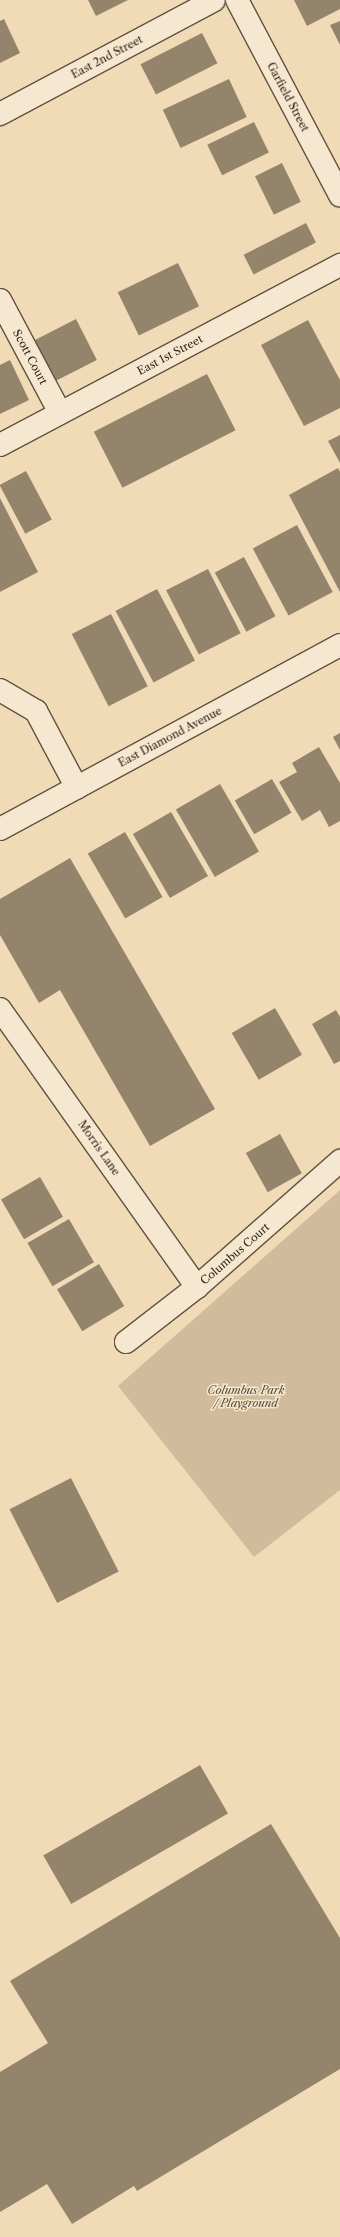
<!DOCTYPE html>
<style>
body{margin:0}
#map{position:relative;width:340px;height:2237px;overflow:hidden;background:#f1dbb7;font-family:"Libre Caslon Text",serif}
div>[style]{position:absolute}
.green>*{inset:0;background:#d0bc9c}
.building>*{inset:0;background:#94846c;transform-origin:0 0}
.roads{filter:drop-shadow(1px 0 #605241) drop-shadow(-1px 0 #605241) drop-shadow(0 1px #605241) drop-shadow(0 -1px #605241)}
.minor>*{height:22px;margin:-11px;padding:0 11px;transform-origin:11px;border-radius:11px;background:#f6e8d0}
span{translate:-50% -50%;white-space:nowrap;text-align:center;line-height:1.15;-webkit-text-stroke:3px #f6e8d0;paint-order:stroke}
.street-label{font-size:11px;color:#2f251a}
.park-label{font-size:11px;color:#574b3a;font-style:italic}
</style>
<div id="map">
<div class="green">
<i style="clip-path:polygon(340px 1190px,340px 1490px,254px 1557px,118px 1386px)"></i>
</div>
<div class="building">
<i style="clip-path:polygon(88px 0,128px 0,96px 16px)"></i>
<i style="clip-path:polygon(294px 0,340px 0,340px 9px,307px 26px)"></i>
<i style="clip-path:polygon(4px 19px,20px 53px,0 63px,0 21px)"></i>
<i style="clip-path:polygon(340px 21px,340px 45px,330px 25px)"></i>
<i style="left:202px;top:33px;width:34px;height:69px;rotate:63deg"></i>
<i style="left:229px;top:79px;width:42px;height:73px;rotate:65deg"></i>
<i style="left:254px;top:122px;width:34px;height:52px;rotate:64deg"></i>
<i style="left:282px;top:163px;width:43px;height:30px;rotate:64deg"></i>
<i style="left:306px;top:223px;width:22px;height:70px;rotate:63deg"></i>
<i style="left:178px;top:263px;width:48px;height:67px;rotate:64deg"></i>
<i style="left:76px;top:319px;width:46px;height:46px;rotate:63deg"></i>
<i style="clip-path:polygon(308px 320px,340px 380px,340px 408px,304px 426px,261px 345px)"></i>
<i style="clip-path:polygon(10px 360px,29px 400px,0 414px,0 365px)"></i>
<i style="left:207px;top:374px;width:63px;height:127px;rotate:63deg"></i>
<i style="clip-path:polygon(340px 435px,340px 463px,328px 441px)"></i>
<i style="clip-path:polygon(338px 468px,340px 472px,340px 592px,289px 495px)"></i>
<i style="left:26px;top:471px;width:55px;height:30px;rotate:62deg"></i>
<i style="clip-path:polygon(0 498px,38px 572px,0 592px)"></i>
<i style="left:297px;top:525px;width:76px;height:50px;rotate:62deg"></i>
<i style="left:244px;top:557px;width:67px;height:33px;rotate:62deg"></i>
<i style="left:208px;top:569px;width:72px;height:47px;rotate:63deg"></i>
<i style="left:157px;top:589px;width:81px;height:47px;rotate:62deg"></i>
<i style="left:111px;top:614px;width:81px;height:44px;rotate:63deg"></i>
<i style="clip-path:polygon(340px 733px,340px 750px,333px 737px)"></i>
<i style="clip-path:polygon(319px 747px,340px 783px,340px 821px,329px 827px,320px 810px,302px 821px,279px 782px,297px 772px,292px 763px)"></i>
<i style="left:272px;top:779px;width:39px;height:43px;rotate:60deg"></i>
<i style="left:220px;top:784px;width:78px;height:51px;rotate:60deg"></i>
<i style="left:171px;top:812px;width:74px;height:44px;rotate:60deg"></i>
<i style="left:125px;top:832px;width:75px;height:43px;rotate:60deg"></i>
<i style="clip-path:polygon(70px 858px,215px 1109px,150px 1146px,60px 990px,39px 1003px,0 935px,0 899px)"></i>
<i style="left:275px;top:1008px;width:54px;height:50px;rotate:60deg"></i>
<i style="clip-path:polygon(336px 1010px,340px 1017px,340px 1061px,334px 1064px,312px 1024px)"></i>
<i style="left:280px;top:1134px;width:45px;height:39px;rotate:61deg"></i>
<i style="left:40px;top:1177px;width:46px;height:45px;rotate:60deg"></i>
<i style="left:69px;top:1219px;width:50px;height:48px;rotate:60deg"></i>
<i style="left:99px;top:1264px;width:49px;height:49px;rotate:59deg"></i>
<i style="left:71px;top:1478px;width:105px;height:69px;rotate:63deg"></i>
<i style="left:200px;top:1765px;width:56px;height:181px;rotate:60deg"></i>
<i style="clip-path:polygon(271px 1824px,340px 1938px,340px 2069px,137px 2191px,134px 2186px,72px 2224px,47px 2184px,0 2212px,0 2072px,48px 2043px,10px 1981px)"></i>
</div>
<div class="roads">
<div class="minor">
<i style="left:237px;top:0;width:221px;rotate:62.2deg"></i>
<i style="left:0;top:114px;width:242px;rotate:-28deg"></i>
<i style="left:0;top:300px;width:128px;rotate:62deg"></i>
<i style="left:0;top:445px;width:385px;rotate:-27.9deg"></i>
<i style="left:0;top:690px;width:42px;rotate:30.3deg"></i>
<i style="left:36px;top:711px;width:87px;rotate:62deg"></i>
<i style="left:0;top:829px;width:387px;rotate:-28.4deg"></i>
<i style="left:0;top:1009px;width:341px;rotate:54.7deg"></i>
<i style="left:126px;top:1342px;width:90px;rotate:-37.8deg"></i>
<i style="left:197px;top:1287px;width:191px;rotate:-41.4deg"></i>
</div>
</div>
<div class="street-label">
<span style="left:107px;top:57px;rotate:-28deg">East 2nd Street</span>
<span style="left:288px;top:97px;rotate:62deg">Garfield Street</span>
<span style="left:170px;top:355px;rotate:-28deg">East 1st Street</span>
<span style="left:30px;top:357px;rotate:62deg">Scott Court</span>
<span style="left:170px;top:737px;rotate:-28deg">East Diamond Avenue</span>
<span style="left:99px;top:1148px;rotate:55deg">Morris Lane</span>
<span style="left:235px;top:1254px;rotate:-41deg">Columbus Court</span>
</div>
<div class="park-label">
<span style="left:246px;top:1397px">Columbus Park<br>/ Playground</span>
</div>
</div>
